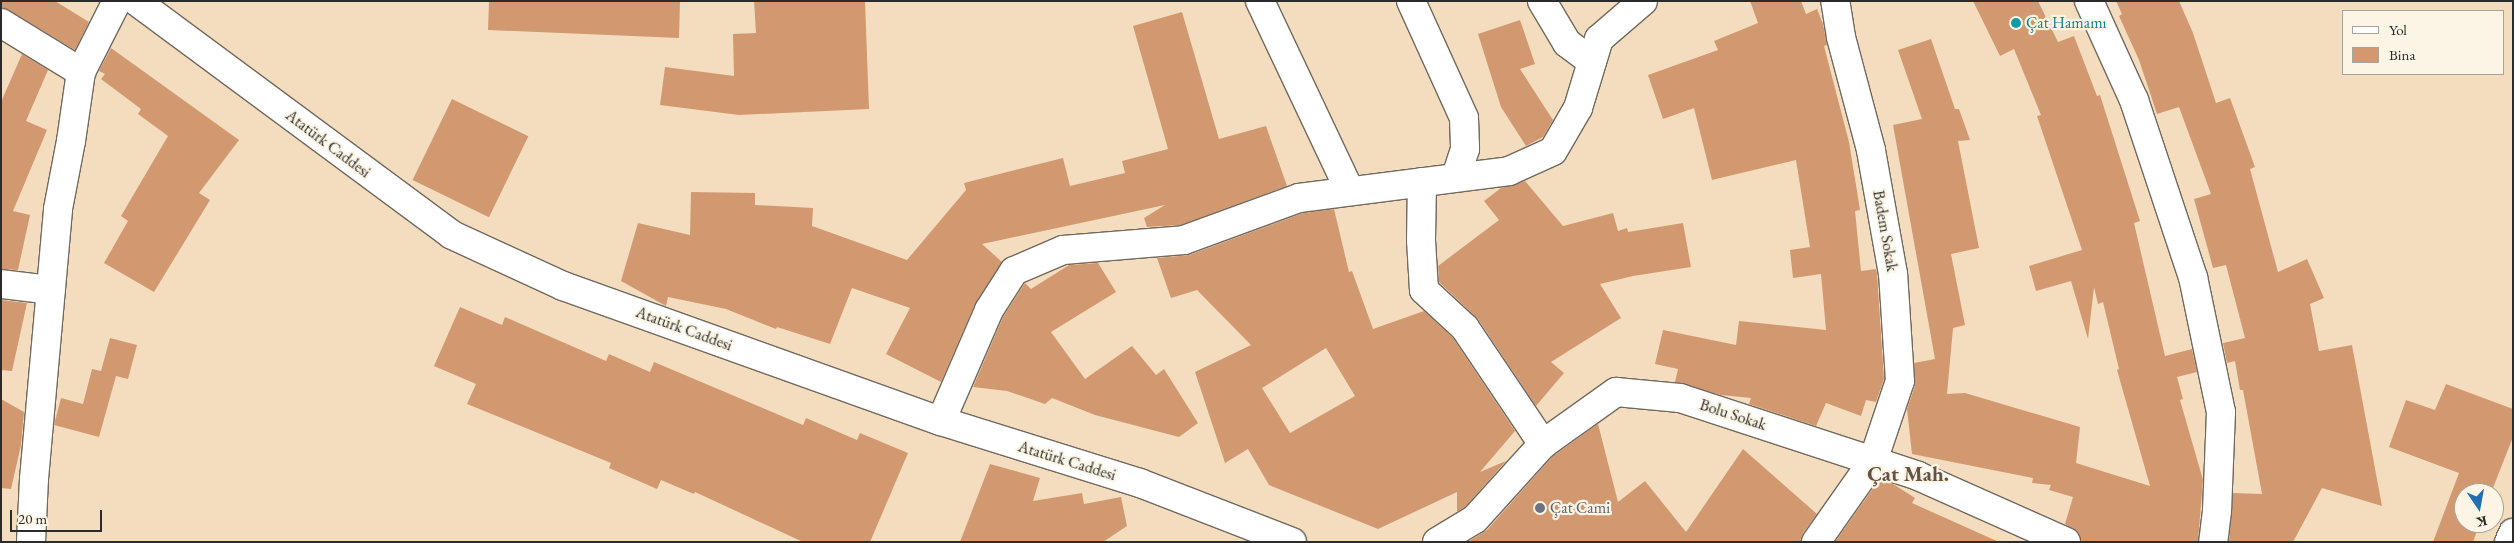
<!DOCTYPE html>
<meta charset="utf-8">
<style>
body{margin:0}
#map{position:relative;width:2514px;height:543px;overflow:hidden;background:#f3ddbe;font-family:"EB Garamond",serif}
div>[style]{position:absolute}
.building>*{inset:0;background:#d29971;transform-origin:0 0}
.roads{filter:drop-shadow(1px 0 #71695e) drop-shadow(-1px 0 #71695e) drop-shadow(0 1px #71695e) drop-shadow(0 -1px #71695e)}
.street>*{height:28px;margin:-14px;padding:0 14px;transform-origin:14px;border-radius:14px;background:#fff}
.secondary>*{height:28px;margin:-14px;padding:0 14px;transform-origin:14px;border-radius:14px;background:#fff}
.dots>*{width:14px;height:14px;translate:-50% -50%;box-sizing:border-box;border:2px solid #fcf5e5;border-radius:50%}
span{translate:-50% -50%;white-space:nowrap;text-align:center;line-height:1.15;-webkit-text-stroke:4.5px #fcf5e5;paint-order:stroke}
.culture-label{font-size:16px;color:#0d838f}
.left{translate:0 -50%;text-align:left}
.street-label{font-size:16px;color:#2b2b2b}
.worship-label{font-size:16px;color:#5b616d}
.district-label{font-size:21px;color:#655244;font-weight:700}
.frame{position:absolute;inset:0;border:2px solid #2b2b2b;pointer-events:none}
.legend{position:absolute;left:2342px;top:10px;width:162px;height:65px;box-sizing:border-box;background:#fcf5e5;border:1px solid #a8a49b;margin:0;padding:6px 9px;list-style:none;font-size:15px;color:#2b2b2b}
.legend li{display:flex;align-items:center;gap:10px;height:25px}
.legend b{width:25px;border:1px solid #a8a49b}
.north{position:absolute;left:2454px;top:483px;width:50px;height:50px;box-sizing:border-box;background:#fcf5e5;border:1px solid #a8a49b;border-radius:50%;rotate:168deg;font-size:14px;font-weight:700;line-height:20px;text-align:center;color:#2b2b2b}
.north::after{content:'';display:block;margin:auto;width:18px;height:22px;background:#1f6fb2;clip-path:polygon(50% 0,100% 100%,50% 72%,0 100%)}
.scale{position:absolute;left:10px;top:510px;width:92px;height:22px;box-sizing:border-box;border:2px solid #2b2b2b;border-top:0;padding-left:6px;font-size:15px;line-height:18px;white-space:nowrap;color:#2b2b2b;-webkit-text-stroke:4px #fcf5e5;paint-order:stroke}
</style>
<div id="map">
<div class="building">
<i style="clip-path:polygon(1px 1px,55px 1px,89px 22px,75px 50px,9px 10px,1px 7px)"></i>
<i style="clip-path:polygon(489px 1px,680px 1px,679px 38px,488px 30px)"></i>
<i style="clip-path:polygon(754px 1px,865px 1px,869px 109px,739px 115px,660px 105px,665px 67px,734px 76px,733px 34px,756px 33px)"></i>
<i style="clip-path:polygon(1750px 1px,1801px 1px,1806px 14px,1817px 9px,1823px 24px,1827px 45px,1824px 46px,1849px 142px,1860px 210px,1855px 211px,1861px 271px,1876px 269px,1877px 274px,1884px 379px,1876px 402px,1866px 400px,1861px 416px,1826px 403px,1816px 426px,1749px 404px,1751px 398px,1721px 395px,1675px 382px,1678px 369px,1655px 364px,1663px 330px,1736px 345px,1739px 321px,1826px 330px,1821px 274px,1793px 278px,1790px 250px,1810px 247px,1796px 160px,1712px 180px,1694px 108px,1663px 119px,1648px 75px,1718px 50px,1714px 41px,1758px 23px)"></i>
<i style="clip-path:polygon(1973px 1px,2038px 1px,2058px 42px,2074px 36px,2097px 96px,2100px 95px,2140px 221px,2134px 223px,2165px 356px,2192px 349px,2197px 372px,2177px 377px,2183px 399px,2180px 400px,2203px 480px,2198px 542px,2081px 542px,2078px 532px,2065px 524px,2073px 497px,2049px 490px,2051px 485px,2032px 483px,2033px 478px,1912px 454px,1907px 409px,1915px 386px,1914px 363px,1935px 359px,1893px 125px,1922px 119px,1898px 50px,1931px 39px,1955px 109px,1959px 109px,1970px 140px,1958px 141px,1979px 248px,1951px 254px,1965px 325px,1953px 328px,1947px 394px,1965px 393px,2080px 427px,2076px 463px,2150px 486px,2117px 370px,2119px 369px,2103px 302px,2098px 304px,2094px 287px,2088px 339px,2071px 281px,2036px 291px,2029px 266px,2082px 250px,2037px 116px,2041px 115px,2014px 49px,2000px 56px)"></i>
<i style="clip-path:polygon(2116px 1px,2179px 1px,2193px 33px,2216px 103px,2230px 98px,2255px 167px,2250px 169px,2278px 272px,2307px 259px,2324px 298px,2310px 304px,2319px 351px,2352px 345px,2382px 506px,2322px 488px,2293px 542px,2229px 542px,2233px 493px,2262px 494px,2243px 390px,2240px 390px,2235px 361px,2227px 363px,2223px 343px,2245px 338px,2226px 265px,2213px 268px,2194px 199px,2211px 194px,2179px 107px,2157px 114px,2139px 60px,2119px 16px,2122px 14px)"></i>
<i style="clip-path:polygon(1182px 12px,1219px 139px,1266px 126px,1287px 186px,1181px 225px,1147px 227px,1144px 218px,1165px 205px,982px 244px,1002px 262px,975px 304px,941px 382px,886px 354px,910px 308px,852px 288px,830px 344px,777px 327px,776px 329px,726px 309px,668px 297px,666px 306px,621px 281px,638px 223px,690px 235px,691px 192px,755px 193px,755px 205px,813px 208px,812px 226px,907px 260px,966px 190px,964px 183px,1063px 158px,1070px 186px,1125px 173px,1122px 161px,1168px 149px,1133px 26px)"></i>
<i style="clip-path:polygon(1520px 20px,1535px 64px,1520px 69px,1553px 120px,1543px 137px,1526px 146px,1501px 107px,1478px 34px)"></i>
<i style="clip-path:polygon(111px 48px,239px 140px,199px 193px,210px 200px,154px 292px,104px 263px,128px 221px,121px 216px,168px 136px,138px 114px,141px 109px,101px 79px,105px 74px,99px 71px)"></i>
<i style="clip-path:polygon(22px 54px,48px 70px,26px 121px,47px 130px,13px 211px,30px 215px,18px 270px,1px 269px,1px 102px)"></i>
<i style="left:452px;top:99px;width:85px;height:90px;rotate:26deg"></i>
<i style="clip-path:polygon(1525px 181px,1563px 226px,1613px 213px,1618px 231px,1627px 228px,1628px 232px,1683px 223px,1691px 267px,1633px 276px,1600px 284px,1621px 318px,1551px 362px,1564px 373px,1536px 406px,1478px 319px,1439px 282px,1438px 266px,1499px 220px,1484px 201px,1501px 188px)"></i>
<i style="clip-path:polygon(evenodd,1334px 209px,1349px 272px,1352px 271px,1373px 329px,1424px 311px,1453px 338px,1515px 431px,1480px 472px,1506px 461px,1465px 507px,1457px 512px,1457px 492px,1378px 529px,1269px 485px,1248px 449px,1225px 463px,1195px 372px,1251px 345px,1197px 290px,1171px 298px,1157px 258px,1189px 255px,1303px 213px,1334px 209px,1326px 348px,1355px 396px,1290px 433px,1262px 388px,1326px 348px)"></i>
<i style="clip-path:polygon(1098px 263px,1116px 292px,1051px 332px,1085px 379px,1132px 346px,1156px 375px,1164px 369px,1198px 423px,1179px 437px,1095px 415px,1052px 398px,1045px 404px,1007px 391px,973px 387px,1003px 317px,1025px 283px,1031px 289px,1069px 265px)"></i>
<i style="clip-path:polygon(1px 300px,27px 303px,12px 371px,1px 370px)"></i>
<i style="clip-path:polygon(460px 307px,502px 325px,505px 317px,606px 361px,609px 354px,650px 372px,654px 362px,803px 425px,806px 418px,857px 440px,860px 433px,908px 453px,870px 542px,803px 542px,695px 492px,694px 494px,661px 480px,657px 489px,609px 468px,611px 463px,467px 404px,476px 384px,434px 366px)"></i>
<i style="clip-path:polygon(110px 338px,137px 345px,128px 379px,116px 376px,99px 437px,54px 425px,61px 398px,83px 404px,92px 369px,101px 371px)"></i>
<i style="clip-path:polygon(2446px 384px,2513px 409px,2513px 437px,2491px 493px,2464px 493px,2464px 523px,2480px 523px,2473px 542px,2433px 542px,2459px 473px,2389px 447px,2406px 400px,2435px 410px)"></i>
<i style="clip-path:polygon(1px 399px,24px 412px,21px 445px,11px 489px,1px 488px)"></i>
<i style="clip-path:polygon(1598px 424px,1618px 502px,1645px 481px,1686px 532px,1743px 449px,1817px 514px,1803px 533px,1801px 542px,1468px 542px,1487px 530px,1553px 456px)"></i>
<i style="clip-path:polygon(990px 464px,1040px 478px,1033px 501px,1082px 493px,1084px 504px,1121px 497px,1127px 526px,1103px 542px,960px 542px)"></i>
<i style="clip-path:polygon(1879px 480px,1893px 484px,1915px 498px,1912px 503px,1999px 542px,1835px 542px)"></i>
</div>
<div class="roads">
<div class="street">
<i style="left:1260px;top:1px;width:210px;rotate:64.7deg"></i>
<i style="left:1411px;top:1px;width:128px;rotate:65.6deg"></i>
<i style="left:1464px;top:118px;width:31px;rotate:88deg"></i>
<i style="left:1465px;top:149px;width:29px;rotate:108deg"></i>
<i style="left:1542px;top:1px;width:49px;rotate:59.2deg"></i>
<i style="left:1567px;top:43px;width:31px;rotate:37deg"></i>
<i style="left:2089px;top:1px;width:109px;rotate:65.6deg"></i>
<i style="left:2134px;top:100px;width:187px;rotate:71.6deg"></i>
<i style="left:2193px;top:277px;width:138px;rotate:78.3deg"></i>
<i style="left:2221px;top:412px;width:99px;rotate:92.3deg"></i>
<i style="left:2217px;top:511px;width:31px;rotate:97deg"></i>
<i style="left:1px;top:23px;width:94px;rotate:31.5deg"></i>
<i style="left:1422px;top:182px;width:58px;rotate:91deg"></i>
<i style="left:1421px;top:240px;width:50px;rotate:86.6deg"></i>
<i style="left:1424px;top:290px;width:56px;rotate:42.8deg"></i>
<i style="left:1465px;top:328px;width:140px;rotate:56.1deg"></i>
<i style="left:1px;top:284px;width:50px;rotate:6.8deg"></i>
<i style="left:941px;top:421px;width:121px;rotate:-66.6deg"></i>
<i style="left:989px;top:310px;width:46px;rotate:-57.3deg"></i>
<i style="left:1014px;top:271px;width:53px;rotate:-23.2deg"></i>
<i style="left:1063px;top:250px;width:121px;rotate:-4.7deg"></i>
<i style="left:1184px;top:240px;width:122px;rotate:-20.1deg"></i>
<i style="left:1299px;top:198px;width:212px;rotate:-7.3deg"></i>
<i style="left:1509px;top:171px;width:48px;rotate:-24.4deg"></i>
<i style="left:1553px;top:151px;width:50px;rotate:-59.8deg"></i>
<i style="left:1578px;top:108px;width:72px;rotate:-73.1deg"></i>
<i style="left:1599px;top:39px;width:58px;rotate:-40.8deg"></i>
<i style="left:31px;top:542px;width:63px;rotate:-87.3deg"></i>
<i style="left:34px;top:479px;width:271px;rotate:-84.9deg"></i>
<i style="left:58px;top:209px;width:69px;rotate:-79.2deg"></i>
<i style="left:71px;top:141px;width:70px;rotate:-81.8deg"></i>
<i style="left:81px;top:72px;width:80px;rotate:-63.1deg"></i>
<i style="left:1437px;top:542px;width:44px;rotate:-31.2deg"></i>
<i style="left:1475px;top:519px;width:101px;rotate:-47.8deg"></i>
<i style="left:1543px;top:444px;width:90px;rotate:-35.5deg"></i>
<i style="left:1616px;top:392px;width:64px;rotate:5.4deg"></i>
<i style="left:1680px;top:398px;width:250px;rotate:18.1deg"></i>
<i style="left:1918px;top:476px;width:162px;rotate:24deg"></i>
<i style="left:1816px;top:542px;width:99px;rotate:-54.9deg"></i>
<i style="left:1873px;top:461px;width:84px;rotate:-71.4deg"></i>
<i style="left:1900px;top:381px;width:107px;rotate:-93.7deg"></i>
<i style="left:1893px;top:274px;width:126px;rotate:-100.1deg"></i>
<i style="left:1871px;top:150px;width:117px;rotate:-104.9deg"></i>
<i style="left:1841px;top:37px;width:36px;rotate:-99deg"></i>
</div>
<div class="secondary">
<i style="left:136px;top:1px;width:393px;rotate:36.5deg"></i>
<i style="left:452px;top:235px;width:122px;rotate:24.7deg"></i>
<i style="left:563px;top:286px;width:401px;rotate:19.7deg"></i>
<i style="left:941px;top:421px;width:208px;rotate:17.3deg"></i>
<i style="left:1140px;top:483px;width:163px;rotate:21.2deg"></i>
<i style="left:2509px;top:542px;width:10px;rotate:-66deg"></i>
</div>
</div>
<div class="dots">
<i style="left:2016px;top:23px;background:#0f9aa8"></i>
<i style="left:1540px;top:508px;background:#6b7280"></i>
</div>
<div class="culture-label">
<span class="left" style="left:2026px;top:23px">Çat Hamamı</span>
</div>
<div class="street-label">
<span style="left:328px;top:144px;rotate:37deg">Atatürk Caddesi</span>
<span style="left:1885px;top:231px;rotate:80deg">Badem Sokak</span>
<span style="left:684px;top:329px;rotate:20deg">Atatürk Caddesi</span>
<span style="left:1733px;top:415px;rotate:18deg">Bolu Sokak</span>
<span style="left:1067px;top:461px;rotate:17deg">Atatürk Caddesi</span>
</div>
<div class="worship-label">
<span class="left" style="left:1550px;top:508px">Çat Cami</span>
</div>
<div class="district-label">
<span style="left:1908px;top:474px">Çat Mah.</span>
</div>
<div class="frame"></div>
<ul class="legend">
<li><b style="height:6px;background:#fff"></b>Yol</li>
<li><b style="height:14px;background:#d29971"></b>Bina</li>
</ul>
<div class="north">K</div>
<div class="scale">20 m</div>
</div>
